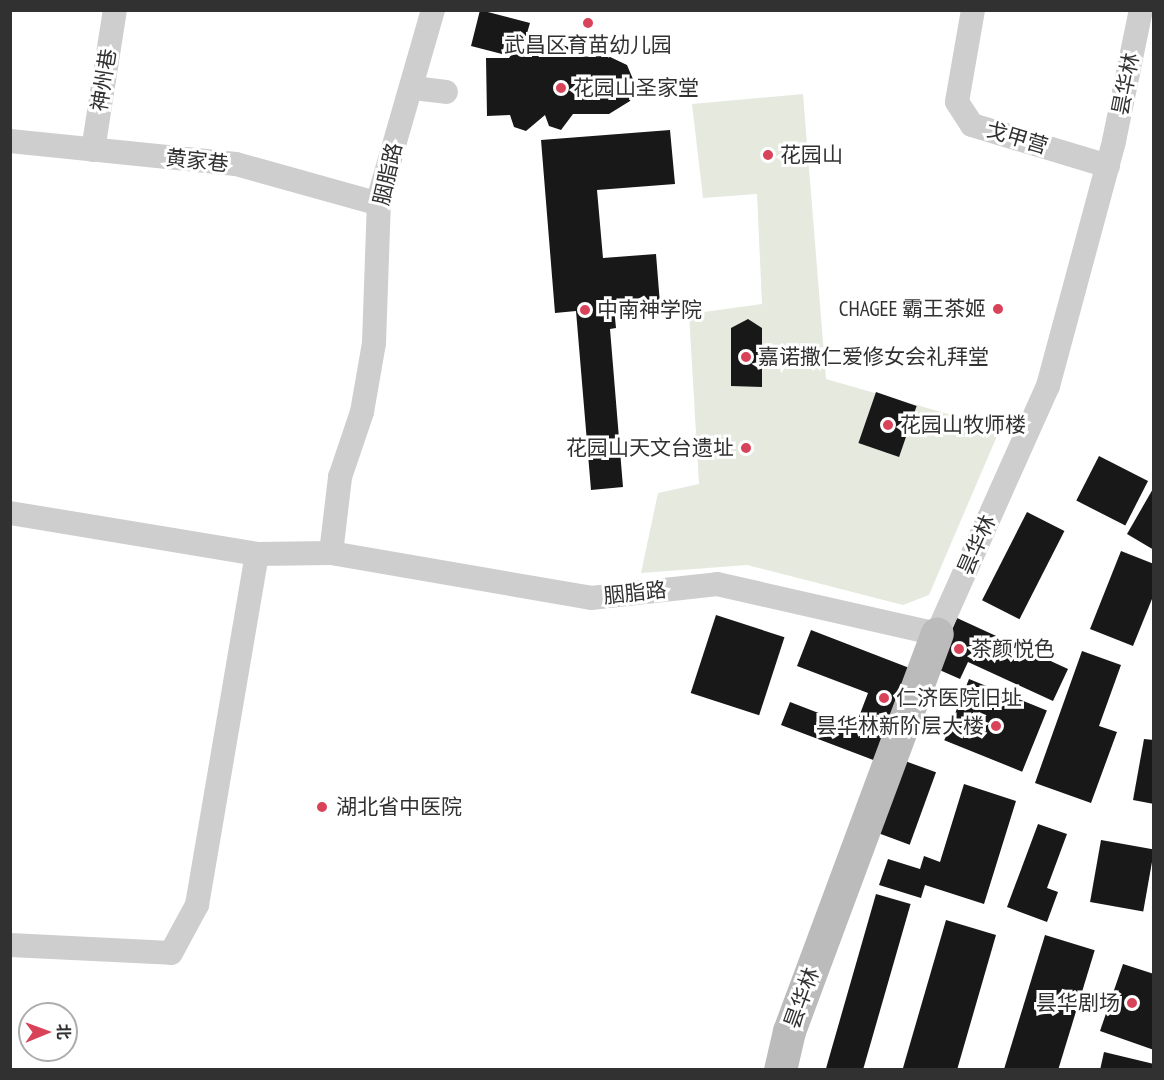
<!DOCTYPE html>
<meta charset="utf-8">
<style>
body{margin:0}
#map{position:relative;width:1164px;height:1080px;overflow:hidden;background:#fff;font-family:"PT Sans Narrow","Noto Sans SC",sans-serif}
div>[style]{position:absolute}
.green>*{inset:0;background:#e5e9de}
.building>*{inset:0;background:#181818;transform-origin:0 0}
.street>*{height:24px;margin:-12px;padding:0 12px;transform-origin:12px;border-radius:12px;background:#cecece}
.secondary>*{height:33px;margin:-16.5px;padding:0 16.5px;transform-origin:16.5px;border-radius:16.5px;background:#bbb}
.dots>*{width:16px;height:16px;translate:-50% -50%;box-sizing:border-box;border:3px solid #fff;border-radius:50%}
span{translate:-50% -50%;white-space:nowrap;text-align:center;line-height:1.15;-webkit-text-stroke:6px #fff;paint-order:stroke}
.poi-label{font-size:21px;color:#313131}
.left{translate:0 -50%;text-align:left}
.right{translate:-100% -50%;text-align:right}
.street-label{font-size:21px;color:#313131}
.frame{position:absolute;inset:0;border:12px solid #313131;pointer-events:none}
.north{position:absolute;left:18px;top:1002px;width:60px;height:60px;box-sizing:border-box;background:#fff;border:2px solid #adadad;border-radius:50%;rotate:89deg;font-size:16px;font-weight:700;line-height:24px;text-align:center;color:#313131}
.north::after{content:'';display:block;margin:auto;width:21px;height:27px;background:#d8435a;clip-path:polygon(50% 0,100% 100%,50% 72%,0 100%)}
</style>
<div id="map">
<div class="green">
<i style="clip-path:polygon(803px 94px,826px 379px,1000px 429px,929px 595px,903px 605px,747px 565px,641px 573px,658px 493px,699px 484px,689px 314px,762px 304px,757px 194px,703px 198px,692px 104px)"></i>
</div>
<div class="building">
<i style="clip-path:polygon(480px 10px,530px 23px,525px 40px,507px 35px,502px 54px,471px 46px)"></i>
<i style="clip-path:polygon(554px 43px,569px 47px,572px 57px,608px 56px,627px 65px,635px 84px,630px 101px,609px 114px,573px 114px,561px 130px,549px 126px,545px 115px,526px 131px,514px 127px,510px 115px,487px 116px,486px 58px,509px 58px,519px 44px,544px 57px)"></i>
<i style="clip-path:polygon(670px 130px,675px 184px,597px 190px,603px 258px,656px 254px,660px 304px,614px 308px,616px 328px,610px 329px,623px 487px,591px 490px,576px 311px,555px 313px,541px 140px)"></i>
<i style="clip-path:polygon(748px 319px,762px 328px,762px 387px,731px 386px,731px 328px)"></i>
<i style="left:876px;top:392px;width:43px;height:54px;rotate:19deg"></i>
<i style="left:1099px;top:456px;width:55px;height:50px;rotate:27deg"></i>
<i style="clip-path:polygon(1154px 487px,1154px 550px,1127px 534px)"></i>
<i style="left:1027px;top:512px;width:42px;height:99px;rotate:27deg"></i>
<i style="clip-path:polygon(1121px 551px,1154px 564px,1154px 594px,1133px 646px,1090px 629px)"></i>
<i style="left:716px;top:615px;width:72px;height:82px;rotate:18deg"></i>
<i style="clip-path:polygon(957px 618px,1068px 669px,1053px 701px,968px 662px,960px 679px,935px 668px)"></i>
<i style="clip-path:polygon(811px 630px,912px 669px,876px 761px,781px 725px,790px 702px,855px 727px,868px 693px,797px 666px)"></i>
<i style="clip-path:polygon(1082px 651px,1121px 665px,1099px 726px,1117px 732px,1091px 803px,1035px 783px)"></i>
<i style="left:969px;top:679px;width:84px;height:66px;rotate:22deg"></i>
<i style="clip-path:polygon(1144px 739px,1154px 740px,1154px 804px,1133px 800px)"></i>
<i style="left:905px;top:761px;width:33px;height:77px;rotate:20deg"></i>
<i style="clip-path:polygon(964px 784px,1016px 801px,984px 904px,925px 885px,921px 898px,879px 885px,888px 859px,920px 869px,924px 856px,940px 862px)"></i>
<i style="clip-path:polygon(1038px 824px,1067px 834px,1047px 888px,1058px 892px,1047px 922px,1007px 907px)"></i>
<i style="left:1101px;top:840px;width:54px;height:63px;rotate:10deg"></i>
<i style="left:876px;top:894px;width:36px;height:183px;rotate:16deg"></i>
<i style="clip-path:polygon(946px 920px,996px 935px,957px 1070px,908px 1070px,903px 1068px)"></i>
<i style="left:1045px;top:935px;width:52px;height:140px;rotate:17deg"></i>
<i style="clip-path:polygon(1123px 964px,1154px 974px,1154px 1050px,1100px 1031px)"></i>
<i style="clip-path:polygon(1104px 1052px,1154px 1064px,1154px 1070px,1100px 1070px)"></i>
</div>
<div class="street">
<i style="left:973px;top:10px;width:93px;rotate:99.9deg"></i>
<i style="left:957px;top:102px;width:27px;rotate:57deg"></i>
<i style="left:972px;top:125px;width:142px;rotate:16.8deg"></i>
<i style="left:422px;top:89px;width:24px;rotate:7deg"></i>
<i style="left:10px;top:141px;width:227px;rotate:5.8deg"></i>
<i style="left:236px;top:164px;width:148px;rotate:15.6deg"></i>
<i style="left:93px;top:150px;width:142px;rotate:-81.1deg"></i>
<i style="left:10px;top:513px;width:250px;rotate:9.4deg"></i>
<i style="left:257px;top:554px;width:74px;rotate:-0.8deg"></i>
<i style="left:331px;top:553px;width:264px;rotate:9.8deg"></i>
<i style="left:591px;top:598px;width:127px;rotate:-6.3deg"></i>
<i style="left:717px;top:584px;width:226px;rotate:12.8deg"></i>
<i style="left:937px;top:634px;width:272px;rotate:-65.9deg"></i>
<i style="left:1048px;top:386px;width:254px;rotate:-74.9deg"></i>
<i style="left:1114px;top:141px;width:134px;rotate:-78.4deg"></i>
<i style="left:331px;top:553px;width:77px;rotate:-83.2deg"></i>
<i style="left:340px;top:477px;width:69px;rotate:-71.3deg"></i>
<i style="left:362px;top:412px;width:70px;rotate:-80.1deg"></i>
<i style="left:374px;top:343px;width:146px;rotate:-88deg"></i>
<i style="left:379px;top:197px;width:195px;rotate:-73.9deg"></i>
<i style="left:10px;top:945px;width:161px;rotate:2.8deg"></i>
<i style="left:171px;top:953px;width:55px;rotate:-61.6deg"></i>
<i style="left:197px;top:905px;width:356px;rotate:-80.3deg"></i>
</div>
<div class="secondary">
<i style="left:780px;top:1070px;width:40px;rotate:-77deg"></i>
<i style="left:789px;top:1031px;width:424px;rotate:-69.6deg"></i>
</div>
<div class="dots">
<i style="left:588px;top:23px;background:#d8435a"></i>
<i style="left:561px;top:88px;background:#d8435a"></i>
<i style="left:768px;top:155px;background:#d8435a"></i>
<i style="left:998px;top:309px;background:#d8435a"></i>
<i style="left:585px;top:310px;background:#d8435a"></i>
<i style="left:746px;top:357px;background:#d8435a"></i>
<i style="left:888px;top:425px;background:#d8435a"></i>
<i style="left:746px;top:448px;background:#d8435a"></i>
<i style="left:959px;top:649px;background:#d8435a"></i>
<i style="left:884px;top:698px;background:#d8435a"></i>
<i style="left:996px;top:726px;background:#d8435a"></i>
<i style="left:322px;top:807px;background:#d8435a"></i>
<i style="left:1132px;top:1003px;background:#d8435a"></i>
</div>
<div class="poi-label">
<span style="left:588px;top:45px">武昌区育苗幼儿园</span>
<span class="left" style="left:573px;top:88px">花园山圣家堂</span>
<span class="left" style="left:780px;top:155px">花园山</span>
<span class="right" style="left:986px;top:309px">CHAGEE 霸王茶姬</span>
<span class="left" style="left:597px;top:310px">中南神学院</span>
<span class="left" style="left:758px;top:357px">嘉诺撒仁爱修女会礼拜堂</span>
<span class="left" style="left:900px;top:425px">花园山牧师楼</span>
<span class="right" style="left:734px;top:448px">花园山天文台遗址</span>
<span class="left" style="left:971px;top:649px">茶颜悦色</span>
<span class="left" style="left:896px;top:698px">仁济医院旧址</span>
<span class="right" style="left:984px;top:726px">昙华林新阶层大楼</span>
<span class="left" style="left:336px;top:807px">湖北省中医院</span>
<span class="right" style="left:1120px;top:1003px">昙华剧场</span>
</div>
<div class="street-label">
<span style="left:104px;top:80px;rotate:-81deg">神州巷</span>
<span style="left:1126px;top:84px;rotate:-79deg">昙华林</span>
<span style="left:1017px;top:138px;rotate:17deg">戈甲营</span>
<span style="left:197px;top:161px;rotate:6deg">黄家巷</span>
<span style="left:388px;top:174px;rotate:-77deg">胭脂路</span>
<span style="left:977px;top:545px;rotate:-66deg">昙华林</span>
<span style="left:635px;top:593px;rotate:-6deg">胭脂路</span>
<span style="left:802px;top:998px;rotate:-70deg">昙华林</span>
</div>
<div class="frame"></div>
<div class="north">北</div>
</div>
